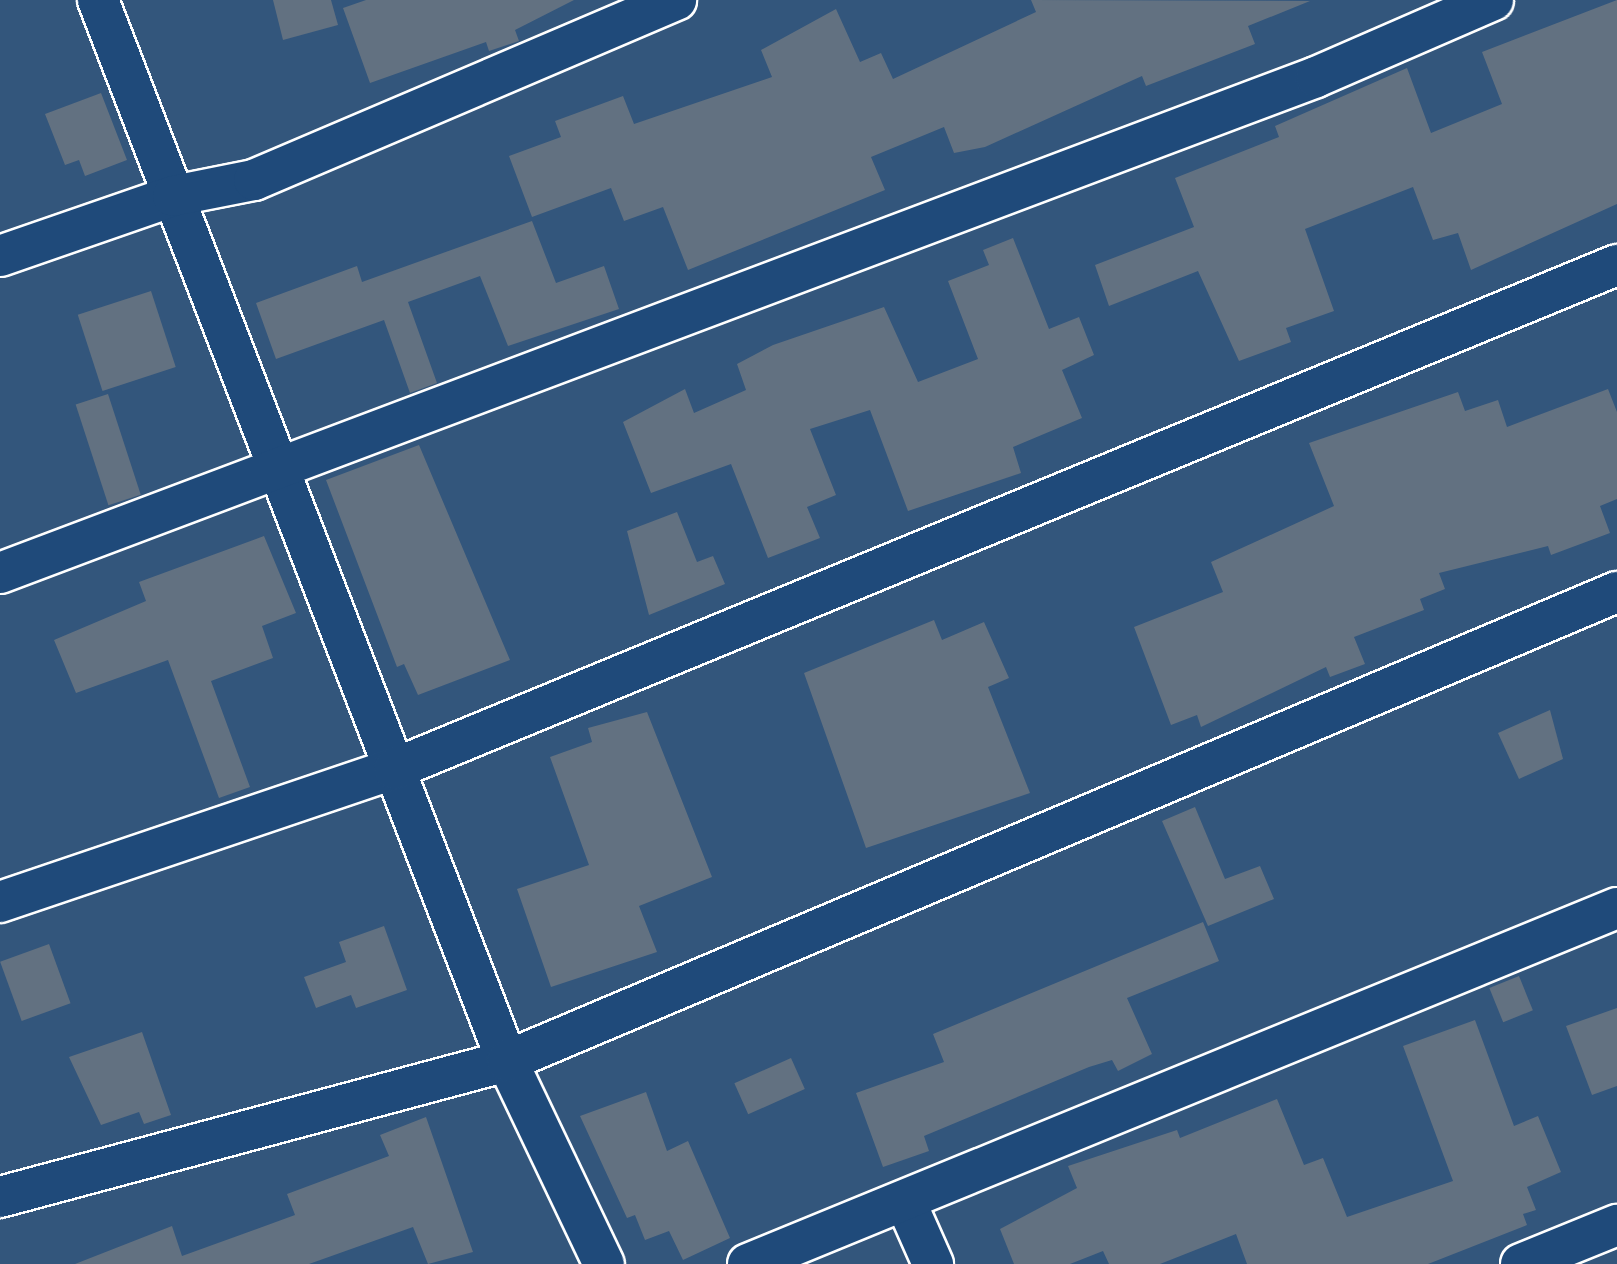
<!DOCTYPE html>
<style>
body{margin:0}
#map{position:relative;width:1617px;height:1264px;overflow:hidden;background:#33567c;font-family:"Balsamiq Sans",sans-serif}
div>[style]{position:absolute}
.building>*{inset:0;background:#627181;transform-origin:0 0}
.roads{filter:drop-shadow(2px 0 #fff) drop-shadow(-2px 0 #fff) drop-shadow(0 2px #fff) drop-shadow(0 -2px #fff)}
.minor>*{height:40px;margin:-20px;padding:0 20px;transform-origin:20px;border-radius:20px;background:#1f4a7a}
span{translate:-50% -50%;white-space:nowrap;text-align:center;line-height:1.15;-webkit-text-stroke:8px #1f4a7a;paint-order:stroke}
</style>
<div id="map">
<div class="building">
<i style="clip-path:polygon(273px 0,331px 0,338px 25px,283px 40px)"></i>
<i style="clip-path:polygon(366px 0,574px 0,515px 30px,519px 41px,489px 51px,486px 42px,370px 83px,343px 8px)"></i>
<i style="clip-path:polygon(1031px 0,1310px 1px,1248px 26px,1255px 44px,1146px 86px,1142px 76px,985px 147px,954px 153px,944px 127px,871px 157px,885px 190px,688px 270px,663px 207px,624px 221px,611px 188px,532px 217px,509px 156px,561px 137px,555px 121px,623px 96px,634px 124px,772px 77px,761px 50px,836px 9px,860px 62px,881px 53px,893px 79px,1036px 12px)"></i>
<i style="clip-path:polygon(1617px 0,1617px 204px,1471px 270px,1458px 233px,1433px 240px,1413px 187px,1305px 229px,1334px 311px,1286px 328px,1291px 342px,1239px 361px,1198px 271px,1109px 306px,1095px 265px,1194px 227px,1175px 178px,1279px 137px,1275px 126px,1407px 68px,1431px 133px,1502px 104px,1482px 52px)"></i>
<i style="clip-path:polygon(101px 93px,127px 160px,85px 176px,79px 160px,65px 165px,45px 114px)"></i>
<i style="clip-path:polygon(532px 221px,556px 283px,604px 266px,619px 309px,508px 346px,480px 276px,408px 302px,437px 383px,410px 393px,384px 320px,276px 359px,256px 303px,357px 266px,362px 282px)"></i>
<i style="clip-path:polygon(1013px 238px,1049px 329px,1079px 317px,1094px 355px,1062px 370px,1082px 418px,1013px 447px,1021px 473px,908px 511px,870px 410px,810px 429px,836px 495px,807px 507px,820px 538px,768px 558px,731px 464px,651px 493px,623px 422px,685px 389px,694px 413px,746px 390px,737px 364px,773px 345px,884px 307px,918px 382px,978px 359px,948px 281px,989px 265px,983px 250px)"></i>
<i style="left:151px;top:291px;width:80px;height:77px;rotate:72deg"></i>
<i style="clip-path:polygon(1608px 389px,1617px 412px,1617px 499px,1600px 506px,1610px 533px,1551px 555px,1548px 546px,1439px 573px,1445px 589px,1420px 599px,1424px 610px,1354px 637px,1365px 664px,1330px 677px,1326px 667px,1201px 727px,1197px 715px,1171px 725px,1134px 627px,1223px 592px,1211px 562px,1334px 506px,1309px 443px,1458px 392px,1465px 411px,1498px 400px,1507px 427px)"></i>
<i style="left:108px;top:394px;width:106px;height:34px;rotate:72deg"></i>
<i style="clip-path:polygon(419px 445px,510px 660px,418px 695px,404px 664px,397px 667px,326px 480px)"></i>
<i style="clip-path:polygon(677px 512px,697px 562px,713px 556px,725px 584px,649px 615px,627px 531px)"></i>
<i style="clip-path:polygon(264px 536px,296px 613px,262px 626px,273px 658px,211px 681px,250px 787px,219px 798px,168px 660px,76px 693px,54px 640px,146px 601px,139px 582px)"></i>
<i style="clip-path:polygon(934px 620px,942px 640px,984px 622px,1009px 678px,988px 687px,1030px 793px,866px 848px,804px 673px)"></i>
<i style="clip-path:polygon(1550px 710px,1563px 759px,1519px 779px,1498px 733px)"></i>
<i style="clip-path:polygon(647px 712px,712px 877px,639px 906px,657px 952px,551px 987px,517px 889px,589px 865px,550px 757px,592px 742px,588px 728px)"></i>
<i style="clip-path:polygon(1195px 807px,1225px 879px,1260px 866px,1274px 899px,1208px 926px,1162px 821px)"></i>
<i style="clip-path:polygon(1203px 922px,1219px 961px,1127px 998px,1152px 1054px,1118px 1071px,1112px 1060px,1089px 1067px,924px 1136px,929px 1151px,883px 1167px,856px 1093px,944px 1062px,933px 1034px)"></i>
<i style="clip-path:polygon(384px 926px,407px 990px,356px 1008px,351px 995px,316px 1008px,304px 977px,346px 962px,339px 942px)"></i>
<i style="left:49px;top:944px;width:63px;height:52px;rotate:70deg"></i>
<i style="left:1519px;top:976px;width:37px;height:32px;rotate:68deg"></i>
<i style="clip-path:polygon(1617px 1008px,1617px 1086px,1592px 1095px,1566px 1026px)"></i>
<i style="clip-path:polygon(1475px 1020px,1514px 1126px,1538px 1116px,1561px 1172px,1527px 1187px,1536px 1210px,1523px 1214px,1527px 1225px,1428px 1264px,1247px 1264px,1236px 1234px,1160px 1264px,1109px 1264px,1103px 1251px,1070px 1264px,1014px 1264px,1000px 1229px,1077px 1188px,1068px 1166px,1177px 1130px,1180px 1138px,1277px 1099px,1304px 1165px,1323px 1158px,1347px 1217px,1453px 1181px,1403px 1046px)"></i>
<i style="clip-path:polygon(142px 1032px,171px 1115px,144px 1124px,139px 1112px,101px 1125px,69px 1057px)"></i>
<i style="left:791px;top:1058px;width:34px;height:62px;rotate:66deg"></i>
<i style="clip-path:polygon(646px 1092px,667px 1151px,688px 1141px,730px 1238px,683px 1260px,669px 1231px,645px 1240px,635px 1215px,627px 1218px,580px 1116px)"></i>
<i style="clip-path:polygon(426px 1117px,473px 1252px,428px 1264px,413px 1227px,309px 1264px,75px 1264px,172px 1226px,182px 1256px,295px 1215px,287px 1194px,389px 1156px,380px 1135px)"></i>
</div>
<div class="roads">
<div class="minor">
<i style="left:98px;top:0;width:1137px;rotate:68.92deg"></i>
<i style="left:507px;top:1061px;width:225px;rotate:64.5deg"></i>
<i style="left:0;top:256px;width:183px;rotate:-19.1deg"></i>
<i style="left:173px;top:196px;width:83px;rotate:-11.2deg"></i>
<i style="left:254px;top:180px;width:459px;rotate:-23.1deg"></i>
<i style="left:0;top:573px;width:1406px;rotate:-20.65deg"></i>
<i style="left:1316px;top:77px;width:193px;rotate:-23.5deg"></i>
<i style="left:0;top:902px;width:416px;rotate:-18.7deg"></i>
<i style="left:394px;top:769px;width:1323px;rotate:-22.4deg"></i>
<i style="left:0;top:1197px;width:525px;rotate:-15.02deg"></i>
<i style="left:507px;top:1061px;width:1205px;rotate:-22.91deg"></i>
<i style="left:906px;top:1203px;width:67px;rotate:66.1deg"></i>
<i style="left:748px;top:1264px;width:939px;rotate:-22.28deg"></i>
<i style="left:1521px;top:1264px;width:104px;rotate:-22.1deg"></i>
</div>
</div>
</div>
